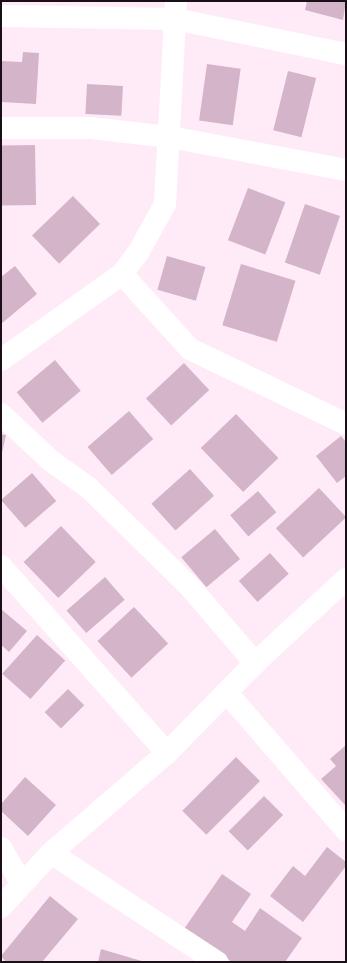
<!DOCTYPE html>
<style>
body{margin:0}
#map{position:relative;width:347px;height:963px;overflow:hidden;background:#ffebf8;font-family:"Crimson Pro",serif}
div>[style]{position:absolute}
.building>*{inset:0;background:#d4b4c9;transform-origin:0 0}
.street>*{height:22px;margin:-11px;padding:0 11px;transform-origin:11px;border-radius:11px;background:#fff}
.secondary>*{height:22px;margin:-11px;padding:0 11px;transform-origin:11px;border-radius:11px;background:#fff}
span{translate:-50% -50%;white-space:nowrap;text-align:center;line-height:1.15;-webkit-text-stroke:3px #ffebf8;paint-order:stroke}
.frame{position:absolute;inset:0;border:2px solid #1a0f17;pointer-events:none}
</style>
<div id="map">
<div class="building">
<i style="clip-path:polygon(307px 1px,346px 1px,343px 20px,305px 10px)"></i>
<i style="clip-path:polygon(23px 52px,39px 53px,36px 104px,1px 102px,1px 61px,22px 62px)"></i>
<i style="left:207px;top:64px;width:34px;height:57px;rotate:8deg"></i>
<i style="left:288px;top:71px;width:29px;height:61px;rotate:14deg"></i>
<i style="left:87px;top:84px;width:36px;height:30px;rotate:3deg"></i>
<i style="left:35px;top:145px;width:60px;height:34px;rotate:89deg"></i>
<i style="left:248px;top:188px;width:40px;height:56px;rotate:21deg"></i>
<i style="left:73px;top:196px;width:39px;height:57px;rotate:46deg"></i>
<i style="left:305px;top:204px;width:37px;height:62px;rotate:19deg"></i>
<i style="left:167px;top:256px;width:40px;height:35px;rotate:16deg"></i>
<i style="left:241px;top:264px;width:57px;height:64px;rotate:17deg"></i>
<i style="clip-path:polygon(15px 266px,37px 294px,1px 324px,1px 277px)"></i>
<i style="left:55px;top:360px;width:40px;height:50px;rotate:50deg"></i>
<i style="left:184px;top:363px;width:37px;height:52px;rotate:47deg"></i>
<i style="left:129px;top:411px;width:37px;height:55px;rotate:49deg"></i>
<i style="left:236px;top:414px;width:61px;height:49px;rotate:46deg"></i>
<i style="clip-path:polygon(1px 434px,6px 435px,2px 453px,1px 453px)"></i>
<i style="clip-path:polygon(341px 436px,346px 442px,346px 476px,337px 483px,316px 456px)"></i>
<i style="left:190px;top:469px;width:36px;height:52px;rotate:48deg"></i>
<i style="left:32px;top:473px;width:37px;height:41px;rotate:49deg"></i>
<i style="left:319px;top:488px;width:40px;height:59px;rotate:47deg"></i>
<i style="left:258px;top:491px;width:28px;height:37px;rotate:49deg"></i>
<i style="left:61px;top:526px;width:50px;height:52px;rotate:46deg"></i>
<i style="left:215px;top:529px;width:39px;height:44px;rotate:50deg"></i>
<i style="left:270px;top:553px;width:28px;height:42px;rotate:48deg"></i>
<i style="left:105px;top:577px;width:30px;height:51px;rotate:49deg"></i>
<i style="left:134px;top:607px;width:50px;height:50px;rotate:47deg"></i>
<i style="clip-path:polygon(1px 609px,27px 631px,9px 652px,1px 645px)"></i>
<i style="left:37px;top:635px;width:38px;height:52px;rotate:42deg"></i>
<i style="left:68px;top:689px;width:23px;height:33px;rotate:45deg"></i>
<i style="clip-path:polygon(346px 745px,346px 806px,321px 779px,336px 766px,330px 759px)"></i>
<i style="left:236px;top:757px;width:34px;height:76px;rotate:45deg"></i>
<i style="clip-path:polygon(25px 777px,56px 805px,28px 836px,1px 811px,1px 804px)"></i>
<i style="left:264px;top:796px;width:27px;height:50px;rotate:45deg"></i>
<i style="clip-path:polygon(327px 847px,346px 862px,346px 866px,303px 922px,270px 896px,293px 866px,305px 876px)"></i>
<i style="clip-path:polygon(222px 874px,251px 894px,232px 922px,245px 931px,260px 908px,302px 938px,285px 962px,232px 962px,184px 929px)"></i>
<i style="clip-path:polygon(50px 896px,78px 919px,42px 962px,6px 962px,1px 956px)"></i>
<i style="clip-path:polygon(101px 949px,145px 962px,98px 962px)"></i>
</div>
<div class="street">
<i style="left:1px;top:16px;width:174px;rotate:1deg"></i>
<i style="left:175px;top:19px;width:175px;rotate:11.6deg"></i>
<i style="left:1px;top:128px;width:90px"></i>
<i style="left:91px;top:128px;width:80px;rotate:6.5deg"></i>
<i style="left:170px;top:137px;width:179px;rotate:10.6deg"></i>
<i style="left:122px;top:274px;width:101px;rotate:47.8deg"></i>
<i style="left:190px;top:349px;width:173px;rotate:25.7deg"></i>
<i style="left:1px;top:360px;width:148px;rotate:-35.4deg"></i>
<i style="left:122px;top:274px;width:26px;rotate:-53deg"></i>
<i style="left:138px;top:253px;width:56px;rotate:-61.1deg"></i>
<i style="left:165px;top:204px;width:203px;rotate:-86.9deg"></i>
<i style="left:1px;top:414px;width:69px;rotate:43.2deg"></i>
<i style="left:51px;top:461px;width:47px;rotate:35.4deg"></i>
<i style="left:89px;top:488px;width:143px;rotate:44.4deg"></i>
<i style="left:191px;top:588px;width:99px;rotate:49.5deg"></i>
<i style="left:1px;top:566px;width:250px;rotate:48.4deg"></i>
<i style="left:228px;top:694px;width:180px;rotate:49.1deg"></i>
<i style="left:1px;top:848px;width:39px;rotate:60deg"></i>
<i style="left:51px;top:853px;width:199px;rotate:33.3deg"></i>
</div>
<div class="secondary">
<i style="left:1px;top:907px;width:74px;rotate:-47.2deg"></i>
<i style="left:51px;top:853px;width:153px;rotate:-40.8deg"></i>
<i style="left:167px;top:753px;width:126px;rotate:-45.6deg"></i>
<i style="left:255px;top:663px;width:124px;rotate:-42.7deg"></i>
</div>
<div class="frame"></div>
</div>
